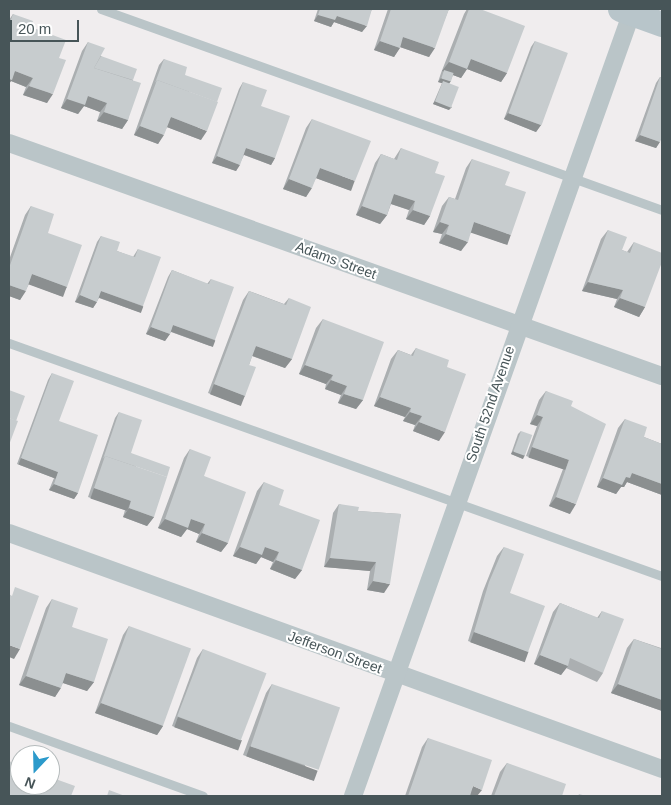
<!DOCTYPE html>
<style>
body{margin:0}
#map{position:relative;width:671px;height:805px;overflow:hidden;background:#f0edee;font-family:Arial,sans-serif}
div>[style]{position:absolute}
.lane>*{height:9px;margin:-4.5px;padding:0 4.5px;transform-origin:4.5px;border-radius:4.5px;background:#bac5c8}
.street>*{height:18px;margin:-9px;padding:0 9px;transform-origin:9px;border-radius:9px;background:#bac5c8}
.secondary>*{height:25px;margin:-12.5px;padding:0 12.5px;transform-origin:12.5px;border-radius:12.5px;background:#b8c5ca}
.wall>*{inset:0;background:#abafb1}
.shaded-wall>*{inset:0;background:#8b8f90;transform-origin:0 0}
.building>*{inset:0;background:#c7ccce;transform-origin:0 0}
span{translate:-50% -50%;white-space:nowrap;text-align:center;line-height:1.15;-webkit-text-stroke:4px #fff;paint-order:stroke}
.street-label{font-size:14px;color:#475558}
.frame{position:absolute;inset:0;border:10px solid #475558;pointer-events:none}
.north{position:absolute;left:10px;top:745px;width:50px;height:50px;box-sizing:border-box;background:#fff;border:1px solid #b5bbbc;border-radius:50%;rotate:201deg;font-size:14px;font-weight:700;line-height:20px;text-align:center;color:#475558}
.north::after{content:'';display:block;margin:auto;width:18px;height:22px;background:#2c9acb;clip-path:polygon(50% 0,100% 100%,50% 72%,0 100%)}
.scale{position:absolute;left:10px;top:20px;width:69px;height:22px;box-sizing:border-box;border:2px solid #475558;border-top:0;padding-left:6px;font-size:15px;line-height:18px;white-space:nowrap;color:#475558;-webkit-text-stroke:4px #fff;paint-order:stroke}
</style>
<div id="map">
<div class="lane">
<i style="left:101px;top:9px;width:596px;rotate:19.71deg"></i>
<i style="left:9px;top:343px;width:693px;rotate:19.64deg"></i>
<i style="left:9px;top:726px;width:206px;rotate:19.8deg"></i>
</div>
<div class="street">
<i style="left:9px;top:143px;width:693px;rotate:19.64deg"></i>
<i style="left:9px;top:533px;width:694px;rotate:19.87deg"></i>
<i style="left:353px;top:796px;width:835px;rotate:-70.42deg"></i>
</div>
<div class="secondary">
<i style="left:620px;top:9px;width:45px;rotate:19.7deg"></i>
</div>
<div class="wall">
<i style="clip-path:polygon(318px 9px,372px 9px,362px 32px,334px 22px,331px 27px,314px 21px)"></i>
<i style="clip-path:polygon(388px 9px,449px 9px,429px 57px,400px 47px,394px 57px,374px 50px)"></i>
<i style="clip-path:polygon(467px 9px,480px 9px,507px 73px,501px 82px,467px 69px,461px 78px,453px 75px,449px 84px,449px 110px,433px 104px,442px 83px,438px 82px,441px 73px,464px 14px)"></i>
<i style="clip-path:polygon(13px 14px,31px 27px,59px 58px,47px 103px,23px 95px,26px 87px,11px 81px,9px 84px,9px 20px)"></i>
<i style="clip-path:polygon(535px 41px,541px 125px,536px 132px,504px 119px,531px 47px)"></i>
<i style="clip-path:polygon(88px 42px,101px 56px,133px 80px,128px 120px,122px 129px,97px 121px,100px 112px,84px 106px,78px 114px,61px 108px,82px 51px)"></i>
<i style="clip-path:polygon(164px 59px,185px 75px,201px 140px,167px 127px,158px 144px,134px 135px,159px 65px)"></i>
<i style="clip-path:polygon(660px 77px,662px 78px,662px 140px,661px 139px,656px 148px,635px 141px,656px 83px)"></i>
<i style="clip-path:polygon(243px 82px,275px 158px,271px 165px,244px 155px,236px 171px,212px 163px,239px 89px)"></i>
<i style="clip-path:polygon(312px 119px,349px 190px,316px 178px,306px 197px,283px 189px,306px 128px)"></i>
<i style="clip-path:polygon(401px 148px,435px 173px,430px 216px,424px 225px,406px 219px,409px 210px,391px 204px,387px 215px,380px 224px,356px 215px,375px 163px,381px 154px,394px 159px)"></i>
<i style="clip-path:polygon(472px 159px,505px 185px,505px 244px,471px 232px,461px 251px,439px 243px,442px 234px,433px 232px,442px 206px,449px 197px,455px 199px,466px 168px)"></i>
<i style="clip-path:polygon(31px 206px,67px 287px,61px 296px,29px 284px,20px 300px,9px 296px,9px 260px,25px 215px)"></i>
<i style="clip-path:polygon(608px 230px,622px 250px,627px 252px,634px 242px,645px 307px,639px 317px,614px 307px,617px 299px,582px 291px,601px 239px)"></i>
<i style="clip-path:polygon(101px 236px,117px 251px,133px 257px,138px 249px,143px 306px,139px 312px,99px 298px,93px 308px,75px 302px,97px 242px)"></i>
<i style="clip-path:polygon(172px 270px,207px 284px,211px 279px,215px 340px,210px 346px,171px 332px,165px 341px,146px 334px,168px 277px)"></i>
<i style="clip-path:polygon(249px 291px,284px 304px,289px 298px,292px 359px,285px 368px,252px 356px,249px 365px,245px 396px,239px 405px,208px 393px,243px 300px)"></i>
<i style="clip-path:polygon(323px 319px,363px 400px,356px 409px,338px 403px,341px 395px,325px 389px,326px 384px,299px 374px,316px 328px)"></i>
<i style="clip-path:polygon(416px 348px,447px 367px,439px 441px,413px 431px,415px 425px,403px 421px,405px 417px,374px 406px,391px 359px,398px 350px,411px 355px)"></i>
<i style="clip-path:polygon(52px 373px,59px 421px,78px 493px,74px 499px,49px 490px,54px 478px,17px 464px,48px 380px)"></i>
<i style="clip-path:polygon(546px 391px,571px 406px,570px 514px,549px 506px,563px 469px,526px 456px,537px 426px,530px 424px,539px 400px)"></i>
<i style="clip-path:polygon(119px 412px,131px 453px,154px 517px,147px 526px,123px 517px,125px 510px,88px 497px,115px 418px)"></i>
<i style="clip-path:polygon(625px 419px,644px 437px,662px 444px,662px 495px,627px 482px,624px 487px,621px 487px,616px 494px,597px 487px,618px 428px)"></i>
<i style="clip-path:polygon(521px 431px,523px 459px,511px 454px,518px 434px)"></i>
<i style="clip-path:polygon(190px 449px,204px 476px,228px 543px,221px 552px,196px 542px,199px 534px,187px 529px,181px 537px,158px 528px,184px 458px)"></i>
<i style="clip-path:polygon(264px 482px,279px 505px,302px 570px,295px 579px,270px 569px,273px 562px,261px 557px,256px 564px,233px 556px,257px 491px)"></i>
<i style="clip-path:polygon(339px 504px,358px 511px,401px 514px,384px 593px,367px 590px,370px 571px,324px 567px,333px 513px)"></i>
<i style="clip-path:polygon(504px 547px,510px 593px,528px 652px,522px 661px,468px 641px,483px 591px,497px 556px)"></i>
<i style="clip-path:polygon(52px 599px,72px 627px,94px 682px,87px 691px,63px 683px,55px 697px,19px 685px,46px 608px)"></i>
<i style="clip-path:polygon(560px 603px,597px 618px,602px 611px,603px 673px,597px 682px,566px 668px,561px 675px,534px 664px,553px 612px)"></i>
<i style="clip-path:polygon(129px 626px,163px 726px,157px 735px,95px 713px,123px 635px)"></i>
<i style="clip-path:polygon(634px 639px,661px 648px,662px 645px,662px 711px,611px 693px,627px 648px)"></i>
<i style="clip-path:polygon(203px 649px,235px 749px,172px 726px,197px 658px)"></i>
<i style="clip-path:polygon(272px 684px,311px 780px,243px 755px,266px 693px)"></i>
<i style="clip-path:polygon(428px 738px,477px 796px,405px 796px,422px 747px)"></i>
<i style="clip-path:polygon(507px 763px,562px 796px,491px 796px,500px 772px)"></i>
</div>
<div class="shaded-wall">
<i style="clip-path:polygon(318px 15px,337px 16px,367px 26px,362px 32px,334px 22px,331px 27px,314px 21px)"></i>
<i style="clip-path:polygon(403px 37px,435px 48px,429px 57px,397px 46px)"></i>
<i style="clip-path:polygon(380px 41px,400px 48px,394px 57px,374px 50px)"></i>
<i style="clip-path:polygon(471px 59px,507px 73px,501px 82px,467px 69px,461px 78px,442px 71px,449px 62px)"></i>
<i style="clip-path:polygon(15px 71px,33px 78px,26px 87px,11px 81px,9px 84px,9px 79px)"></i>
<i style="clip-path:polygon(441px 78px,451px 81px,448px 85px,438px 82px)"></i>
<i style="clip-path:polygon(29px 86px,53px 94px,47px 103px,23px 95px)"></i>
<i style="clip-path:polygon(88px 96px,107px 103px,100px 112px,84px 106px,78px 114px,61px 108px,67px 99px)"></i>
<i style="clip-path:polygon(435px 101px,452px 107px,449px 110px,433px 104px)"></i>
<i style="clip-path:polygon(104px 112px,128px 120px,122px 129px,97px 121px)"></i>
<i style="clip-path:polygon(508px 113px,541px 125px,536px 132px,504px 119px)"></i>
<i style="clip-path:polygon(171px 117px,207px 131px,201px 140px,164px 126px)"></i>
<i style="clip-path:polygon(140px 126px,164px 135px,158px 144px,134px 135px)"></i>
<i style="clip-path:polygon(640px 135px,660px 142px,656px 148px,635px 141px)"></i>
<i style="clip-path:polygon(246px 148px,275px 158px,271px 165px,242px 154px)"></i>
<i style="clip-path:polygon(217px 156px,240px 165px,236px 171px,212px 163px)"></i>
<i style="left:320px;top:168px;width:37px;height:11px;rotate:20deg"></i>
<i style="clip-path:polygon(289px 179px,312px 188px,306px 197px,283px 189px)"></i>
<i style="clip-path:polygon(394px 194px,415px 201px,409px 210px,388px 203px)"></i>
<i style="clip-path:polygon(362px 206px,387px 215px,380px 224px,356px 215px)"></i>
<i style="clip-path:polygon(413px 210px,430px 216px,424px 225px,406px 219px)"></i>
<i style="clip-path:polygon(440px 222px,449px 225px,442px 234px,433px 232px)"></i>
<i style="left:474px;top:222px;width:39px;height:11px;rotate:19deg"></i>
<i style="clip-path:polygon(446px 234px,468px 242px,461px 251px,439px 243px)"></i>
<i style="left:32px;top:274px;width:37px;height:11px;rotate:20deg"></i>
<i style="clip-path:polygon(588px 282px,623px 290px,617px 299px,582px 291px)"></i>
<i style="clip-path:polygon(9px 285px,26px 291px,20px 300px,9px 296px)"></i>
<i style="left:101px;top:291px;width:45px;height:7px;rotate:20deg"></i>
<i style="clip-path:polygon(80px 295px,97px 302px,93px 308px,75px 302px)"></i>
<i style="clip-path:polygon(620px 298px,645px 307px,639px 317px,614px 307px)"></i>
<i style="left:173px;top:325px;width:45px;height:7px;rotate:20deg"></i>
<i style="clip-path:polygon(151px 327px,170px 334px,165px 341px,146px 334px)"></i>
<i style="clip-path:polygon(256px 346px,292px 359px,285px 368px,250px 355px)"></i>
<i style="clip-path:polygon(305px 365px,333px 375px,326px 384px,299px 374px)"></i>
<i style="clip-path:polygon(331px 380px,347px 386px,341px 395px,325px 389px)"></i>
<i style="left:214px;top:384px;width:33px;height:11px;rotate:21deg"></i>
<i style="clip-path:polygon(344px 394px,363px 400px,356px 409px,338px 403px)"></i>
<i style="clip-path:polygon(380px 397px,411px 408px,405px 417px,374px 406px)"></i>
<i style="clip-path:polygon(410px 412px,422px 416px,415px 425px,403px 421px)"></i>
<i style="clip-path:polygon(537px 415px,543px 417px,537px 426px,530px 424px)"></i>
<i style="clip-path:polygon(419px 422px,445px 432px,439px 441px,413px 431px)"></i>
<i style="left:532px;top:447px;width:39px;height:11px;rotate:19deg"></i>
<i style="clip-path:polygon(513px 451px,525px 455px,523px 459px,511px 454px)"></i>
<i style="left:21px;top:458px;width:40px;height:7px;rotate:21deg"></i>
<i style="clip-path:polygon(632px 473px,662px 484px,662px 495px,627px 482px,624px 487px,621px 487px,616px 494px,597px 487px,603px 478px,626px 477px)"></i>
<i style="clip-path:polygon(54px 484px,78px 493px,74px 499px,49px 490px)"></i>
<i style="left:94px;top:488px;width:39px;height:11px;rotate:19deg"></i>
<i style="clip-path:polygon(556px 497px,576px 504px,570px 514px,549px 506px)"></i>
<i style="clip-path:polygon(129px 508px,154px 517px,147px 526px,123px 517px)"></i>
<i style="clip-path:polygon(165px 519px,191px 519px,205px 524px,199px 534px,187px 529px,181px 537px,158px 528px)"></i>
<i style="clip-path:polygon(202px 533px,228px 543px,221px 552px,196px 542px)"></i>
<i style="clip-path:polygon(240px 547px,265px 547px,279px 552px,273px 562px,261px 557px,256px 564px,233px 556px)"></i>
<i style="clip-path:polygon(330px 558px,376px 562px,370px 571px,324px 567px)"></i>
<i style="clip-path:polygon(276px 560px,302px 570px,295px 579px,270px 569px)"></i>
<i style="clip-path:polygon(373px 581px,390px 584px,384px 593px,367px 590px)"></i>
<i style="left:474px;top:632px;width:58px;height:11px;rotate:20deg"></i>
<i style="clip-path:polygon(9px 645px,20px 649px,14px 659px,9px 657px)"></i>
<i style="clip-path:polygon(540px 655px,568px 666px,561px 675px,534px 664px)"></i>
<i style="clip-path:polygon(66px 673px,94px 682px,87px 691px,60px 682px)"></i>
<i style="clip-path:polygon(26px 676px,61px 688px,55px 697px,19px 685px)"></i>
<i style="clip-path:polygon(618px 684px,662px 700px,662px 711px,611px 693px)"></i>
<i style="clip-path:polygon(101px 703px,163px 726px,157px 735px,95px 713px)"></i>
<i style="left:178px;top:717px;width:68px;height:11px;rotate:20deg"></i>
<i style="left:250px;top:746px;width:72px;height:11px;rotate:20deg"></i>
<i style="clip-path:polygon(473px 786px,482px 790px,477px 796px,469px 796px)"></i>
</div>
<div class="building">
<i style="clip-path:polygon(320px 9px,372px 9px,367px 26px,337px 16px,335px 20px,318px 15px)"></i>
<i style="clip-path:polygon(391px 9px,449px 9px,435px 48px,403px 37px,400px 48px,380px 41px)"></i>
<i style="clip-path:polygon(469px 9px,480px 9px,525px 26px,507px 73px,471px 59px,467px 69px,449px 62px)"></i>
<i style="clip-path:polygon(13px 14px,33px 21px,31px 27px,66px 40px,59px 58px,66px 60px,53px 94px,29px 86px,33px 78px,15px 71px,12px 80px,9px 79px,9px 25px)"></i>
<i style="left:535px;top:41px;width:35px;height:77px;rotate:20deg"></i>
<i style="clip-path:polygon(88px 42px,105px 48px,94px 68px,141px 83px,128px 120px,104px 112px,107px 103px,88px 96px,85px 105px,67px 99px)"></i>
<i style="clip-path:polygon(101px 56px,137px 69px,133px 80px,94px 68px)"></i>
<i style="clip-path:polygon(164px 59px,187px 67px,185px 75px,222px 88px,217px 102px,157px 80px,155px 83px)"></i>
<i style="left:444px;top:70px;width:10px;height:9px;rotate:17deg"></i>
<i style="clip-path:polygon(660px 77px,662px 78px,662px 136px,660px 142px,640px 135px)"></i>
<i style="clip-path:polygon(157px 80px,218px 102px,207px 131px,171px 117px,164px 135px,140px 126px)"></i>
<i style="left:443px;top:81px;width:17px;height:22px;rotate:21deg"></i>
<i style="clip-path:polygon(243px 82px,267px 90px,261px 106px,290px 116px,275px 158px,246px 148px,240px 165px,217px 156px)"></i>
<i style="clip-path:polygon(312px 119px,371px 141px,355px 181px,320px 168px,312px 188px,289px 179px)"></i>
<i style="clip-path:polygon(401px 148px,439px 162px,435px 173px,445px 176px,430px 216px,413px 210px,415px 201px,394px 194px,387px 215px,362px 206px,381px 154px,397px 160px)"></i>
<i style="clip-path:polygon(472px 159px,510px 172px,505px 185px,526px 192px,511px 235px,474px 222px,468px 242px,446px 234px,449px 225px,440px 222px,449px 197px,458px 200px)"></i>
<i style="clip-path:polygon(31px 206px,54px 214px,48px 233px,82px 245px,67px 287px,32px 274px,26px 291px,9px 285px,9px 268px)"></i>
<i style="clip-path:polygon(608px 230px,627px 237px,622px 250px,630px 253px,634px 242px,662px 253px,662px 262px,645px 307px,620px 298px,623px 290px,588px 282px)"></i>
<i style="clip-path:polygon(101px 236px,120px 242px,117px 251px,135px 257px,138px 249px,161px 257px,143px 306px,101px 291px,97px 302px,80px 295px)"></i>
<i style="clip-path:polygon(172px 270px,209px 284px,211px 279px,234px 287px,215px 340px,173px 325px,170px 334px,151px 327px)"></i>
<i style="clip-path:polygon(249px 291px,286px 305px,289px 298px,311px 307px,292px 359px,256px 346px,249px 365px,256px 367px,245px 396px,214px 384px)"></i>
<i style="clip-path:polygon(323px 319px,384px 342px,363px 400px,344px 394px,347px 386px,331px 380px,333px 375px,305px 365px)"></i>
<i style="clip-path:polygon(416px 348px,449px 360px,447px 367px,466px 374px,445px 432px,419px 422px,422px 416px,410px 412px,411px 408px,380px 397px,398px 350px,413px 356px)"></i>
<i style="clip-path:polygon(52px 373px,74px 381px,59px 421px,98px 435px,78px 493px,54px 484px,58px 472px,21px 458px)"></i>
<i style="clip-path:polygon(9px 390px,25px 396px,16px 421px,9px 418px)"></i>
<i style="clip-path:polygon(546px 391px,573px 401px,571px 406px,606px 424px,576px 504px,556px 497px,569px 460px,532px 447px,543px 417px,537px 415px)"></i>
<i style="clip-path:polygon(119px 412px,142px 420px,131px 453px,170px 467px,167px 477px,105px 456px,103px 459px)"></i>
<i style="clip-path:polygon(9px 418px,18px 421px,9px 445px)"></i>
<i style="clip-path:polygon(625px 419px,647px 427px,644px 437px,662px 444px,662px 484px,632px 473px,630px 478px,626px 477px,622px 485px,603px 478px)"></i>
<i style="left:521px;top:431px;width:12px;height:22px;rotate:20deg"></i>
<i style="clip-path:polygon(190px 449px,211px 457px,204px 476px,246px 492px,228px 543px,202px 533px,205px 524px,191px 519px,188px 528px,165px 519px)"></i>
<i style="clip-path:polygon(105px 456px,167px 477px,154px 517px,129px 508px,131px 501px,94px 488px)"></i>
<i style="clip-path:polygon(264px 482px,284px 490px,279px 505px,320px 520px,302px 570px,276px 560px,279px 552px,265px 547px,262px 555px,240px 547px)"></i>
<i style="clip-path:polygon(339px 504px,359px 507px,358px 511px,401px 514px,390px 584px,373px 581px,376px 562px,330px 558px)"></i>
<i style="clip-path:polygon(504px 547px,524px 554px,510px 593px,545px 606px,528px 652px,474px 632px,489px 582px)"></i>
<i style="clip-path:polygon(15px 587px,39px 596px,20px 649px,9px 645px,9px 594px,12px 596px)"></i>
<i style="clip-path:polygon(52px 599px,78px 608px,72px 627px,108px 639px,94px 682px,66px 673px,61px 688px,26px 676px)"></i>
<i style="clip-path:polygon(560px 603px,599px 618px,602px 611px,624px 619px,603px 673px,570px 658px,568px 666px,540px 655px)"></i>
<i style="left:129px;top:626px;width:66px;height:82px;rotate:20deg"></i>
<i style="clip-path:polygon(634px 639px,662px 649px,662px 700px,618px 684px)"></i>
<i style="left:203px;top:649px;width:68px;height:72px;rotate:21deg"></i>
<i style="left:272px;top:684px;width:72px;height:66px;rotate:19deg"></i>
<i style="clip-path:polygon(428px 738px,492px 760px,482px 790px,473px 786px,470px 796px,408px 796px)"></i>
<i style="clip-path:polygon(9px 761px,20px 766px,20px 785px,50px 785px,50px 777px,75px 786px,71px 796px,9px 796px)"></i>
<i style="clip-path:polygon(507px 763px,566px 784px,562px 796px,494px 796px)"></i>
<i style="clip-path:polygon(109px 790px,125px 796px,107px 796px)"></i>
<i style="clip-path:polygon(579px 794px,586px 796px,578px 796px)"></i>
</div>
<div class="street-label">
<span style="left:336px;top:260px;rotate:20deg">Adams Street</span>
<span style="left:490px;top:404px;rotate:-71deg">South 52nd Avenue</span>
<span style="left:335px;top:652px;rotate:20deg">Jefferson Street</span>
</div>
<div class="frame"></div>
<div class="north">N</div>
<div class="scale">20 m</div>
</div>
